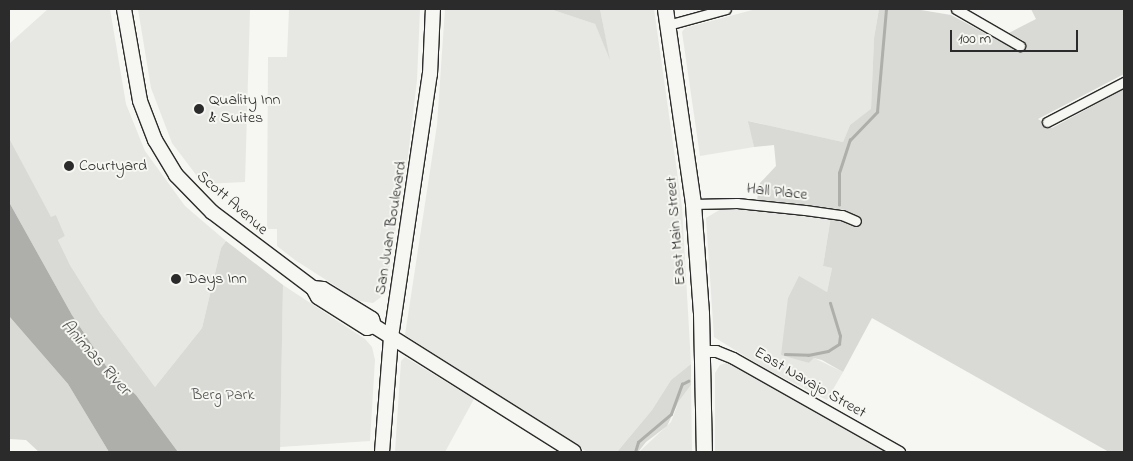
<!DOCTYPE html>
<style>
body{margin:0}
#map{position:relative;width:1133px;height:461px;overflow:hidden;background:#f6f6f2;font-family:"Indie Flower",sans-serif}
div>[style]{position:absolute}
.built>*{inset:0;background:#e7e7e3}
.green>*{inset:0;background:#d9d9d5}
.water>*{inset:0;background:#aeaeab}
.stream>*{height:2.5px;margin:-1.25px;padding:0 1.25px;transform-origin:1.25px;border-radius:1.25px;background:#aeaeab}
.roads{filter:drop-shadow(1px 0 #2b2b2b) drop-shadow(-1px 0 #2b2b2b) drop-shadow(0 1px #2b2b2b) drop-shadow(0 -1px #2b2b2b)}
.minor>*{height:9px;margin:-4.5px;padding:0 4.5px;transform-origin:4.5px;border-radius:4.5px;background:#f6f6f2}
.tertiary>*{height:11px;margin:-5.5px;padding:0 5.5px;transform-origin:5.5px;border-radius:5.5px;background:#f6f6f2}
.secondary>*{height:14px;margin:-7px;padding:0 7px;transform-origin:7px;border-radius:7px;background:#f6f6f2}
.primary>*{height:15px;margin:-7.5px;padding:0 7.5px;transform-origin:7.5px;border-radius:7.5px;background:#f6f6f2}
.dots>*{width:14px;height:14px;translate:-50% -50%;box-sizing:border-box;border:2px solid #f6f6f2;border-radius:50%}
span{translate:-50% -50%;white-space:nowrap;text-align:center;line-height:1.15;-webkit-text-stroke:4px #f6f6f2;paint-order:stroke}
.poi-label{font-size:16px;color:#2b2b2b}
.left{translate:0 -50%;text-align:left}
.street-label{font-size:16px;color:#2b2b2b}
.park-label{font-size:16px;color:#565656}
.water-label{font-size:18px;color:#525251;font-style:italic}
.frame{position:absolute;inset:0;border:10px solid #2b2b2b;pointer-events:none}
.scale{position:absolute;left:950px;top:30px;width:128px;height:22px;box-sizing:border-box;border:2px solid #2b2b2b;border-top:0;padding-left:6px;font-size:15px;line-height:18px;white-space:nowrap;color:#2b2b2b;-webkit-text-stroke:4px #f6f6f2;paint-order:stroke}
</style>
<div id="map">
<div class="built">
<i style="clip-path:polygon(48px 9px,110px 9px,126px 104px,145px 151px,185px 206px,226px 241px,221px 248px,202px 328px,155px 387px,100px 313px,70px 265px,58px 240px,65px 236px,56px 215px,51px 218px,9px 138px,9px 44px)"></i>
<i style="clip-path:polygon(138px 9px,250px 9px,245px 182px,203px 184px,172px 143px,151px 88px)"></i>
<i style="clip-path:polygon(289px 9px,420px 9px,417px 80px,408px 156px,387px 281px,381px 297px,373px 303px,359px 301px,295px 260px,277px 246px,277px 229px,267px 229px,268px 57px,287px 57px)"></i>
<i style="clip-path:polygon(445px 9px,550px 9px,595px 24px,609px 57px,600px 9px,654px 9px,682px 207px,691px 364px,671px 380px,652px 410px,617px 452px,587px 452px,405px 335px,437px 125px)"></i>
<i style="clip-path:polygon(756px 9px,879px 9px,874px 38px,871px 110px,850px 125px,843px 142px,749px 121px,754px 147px,700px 156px,682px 32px,685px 28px)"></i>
<i style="clip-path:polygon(726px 206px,831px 216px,823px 266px,832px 268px,827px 292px,799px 277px,803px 361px,809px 363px,814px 358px,843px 372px,827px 400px,764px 368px,714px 337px,706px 218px)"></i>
<i style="clip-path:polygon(283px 285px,365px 339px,372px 347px,375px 360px,370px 441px,280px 447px)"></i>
<i style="clip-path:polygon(405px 357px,474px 399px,445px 452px,395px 452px,401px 361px)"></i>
<i style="clip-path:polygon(726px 363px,731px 364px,885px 452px,715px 452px,715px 373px,720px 365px)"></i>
<i style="clip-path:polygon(691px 385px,692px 452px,639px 452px,671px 422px,679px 401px)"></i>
</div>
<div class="green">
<i style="clip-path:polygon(550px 9px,600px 9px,610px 60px,595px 24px)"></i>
<i style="clip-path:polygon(879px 9px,915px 9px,951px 15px,1018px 51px,1024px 41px,1009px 33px,1036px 19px,1031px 9px,1124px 9px,1124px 74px,1038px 119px,1052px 128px,1124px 89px,1124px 452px,1109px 452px,872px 318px,843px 372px,822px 360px,814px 358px,809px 363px,781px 355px,788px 298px,799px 276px,827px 292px,832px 268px,823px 266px,831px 216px,846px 220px,846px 210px,757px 200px,760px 183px,776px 166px,774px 145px,754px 147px,748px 121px,843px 142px,850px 125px,871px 109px,874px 38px)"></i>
<i style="clip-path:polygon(9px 138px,51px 217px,56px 215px,65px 236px,58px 240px,70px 265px,100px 313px,155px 387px,202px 328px,221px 248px,226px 241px,283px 285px,280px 452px,178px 452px,136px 395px,106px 366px,72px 315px,9px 202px)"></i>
<i style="clip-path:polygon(9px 316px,68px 384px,109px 452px,39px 452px,26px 440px,9px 439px)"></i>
<i style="clip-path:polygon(691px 364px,691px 385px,679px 401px,667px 426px,646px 442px,638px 452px,617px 452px,652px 410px,671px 380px)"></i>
</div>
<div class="water">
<i style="clip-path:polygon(9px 202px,72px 315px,106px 366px,136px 395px,178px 452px,109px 452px,68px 384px,9px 316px)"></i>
</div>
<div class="stream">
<i style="left:839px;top:205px;width:32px;rotate:-90deg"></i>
<i style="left:839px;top:173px;width:35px;rotate:-72deg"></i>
<i style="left:850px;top:140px;width:39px;rotate:-46deg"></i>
<i style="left:877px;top:112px;width:103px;rotate:-85deg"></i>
<i style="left:785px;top:354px;width:23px;rotate:2deg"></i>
<i style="left:808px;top:355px;width:20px;rotate:-11deg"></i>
<i style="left:828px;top:351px;width:13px;rotate:-32deg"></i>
<i style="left:839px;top:344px;width:8px;rotate:-83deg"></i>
<i style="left:840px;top:336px;width:34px;rotate:-107deg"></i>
<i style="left:635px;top:452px;width:10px;rotate:-73deg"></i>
<i style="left:638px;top:442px;width:43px;rotate:-40.3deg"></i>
<i style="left:671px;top:414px;width:32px;rotate:-70deg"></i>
<i style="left:682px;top:384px;width:7px;rotate:-27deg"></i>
</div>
<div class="roads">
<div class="minor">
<i style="left:956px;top:9px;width:74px;rotate:30deg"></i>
<i style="left:668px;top:25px;width:60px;rotate:-15.4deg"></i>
<i style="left:1047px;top:122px;width:87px;rotate:-27.5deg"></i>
<i style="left:693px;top:204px;width:44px;rotate:-1.3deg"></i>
<i style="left:737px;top:203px;width:68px;rotate:5.9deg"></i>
<i style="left:805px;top:210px;width:37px;rotate:8deg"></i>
<i style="left:842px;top:215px;width:15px;rotate:23deg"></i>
</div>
<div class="tertiary">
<i style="left:702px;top:351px;width:14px"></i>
<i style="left:716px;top:351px;width:18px;rotate:22deg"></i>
<i style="left:733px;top:358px;width:191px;rotate:29.5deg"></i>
</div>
<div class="secondary">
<i style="left:124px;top:9px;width:93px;rotate:80.1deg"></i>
<i style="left:140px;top:101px;width:42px;rotate:69deg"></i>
<i style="left:155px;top:140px;width:41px;rotate:59deg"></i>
<i style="left:176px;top:175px;width:52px;rotate:45.8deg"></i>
<i style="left:212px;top:212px;width:126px;rotate:37deg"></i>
<i style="left:313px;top:288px;width:10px;rotate:61deg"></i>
<i style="left:318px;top:297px;width:58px;rotate:32.3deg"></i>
<i style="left:367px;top:328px;width:7px;rotate:-16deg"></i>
<i style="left:313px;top:288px;width:10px;rotate:6deg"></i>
<i style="left:323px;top:289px;width:57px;rotate:31.5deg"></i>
<i style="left:372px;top:319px;width:7px;rotate:74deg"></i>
<i style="left:374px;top:326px;width:236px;rotate:32.2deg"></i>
<i style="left:382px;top:452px;width:115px;rotate:-85.5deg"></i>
<i style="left:391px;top:337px;width:266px;rotate:-81.6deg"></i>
<i style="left:430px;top:74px;width:65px;rotate:-87.4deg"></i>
</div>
<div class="primary">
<i style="left:665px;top:9px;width:197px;rotate:81.8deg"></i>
<i style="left:693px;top:204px;width:109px;rotate:85.8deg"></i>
<i style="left:701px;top:313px;width:139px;rotate:88.8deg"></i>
</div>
</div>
<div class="dots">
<i style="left:199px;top:109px;background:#2b2b2b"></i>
<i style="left:69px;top:166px;background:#2b2b2b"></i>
<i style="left:176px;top:279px;background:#2b2b2b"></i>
</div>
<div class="poi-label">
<span class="left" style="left:209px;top:109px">Quality Inn<br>&amp; Suites</span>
<span class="left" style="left:79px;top:166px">Courtyard</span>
<span class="left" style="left:186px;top:279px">Days Inn</span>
</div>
<div class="street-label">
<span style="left:777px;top:192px;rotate:6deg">Hall Place</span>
<span style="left:232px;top:203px;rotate:41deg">Scott Avenue</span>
<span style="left:391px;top:228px;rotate:-81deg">San Juan Boulevard</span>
<span style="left:676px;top:231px;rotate:-95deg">East Main Street</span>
<span style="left:810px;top:383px;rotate:30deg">East Navajo Street</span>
</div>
<div class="park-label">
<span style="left:223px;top:395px">Berg Park</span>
</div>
<div class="water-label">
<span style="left:95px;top:358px;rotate:48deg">Animas River</span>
</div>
<div class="frame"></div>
<div class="scale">100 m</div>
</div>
